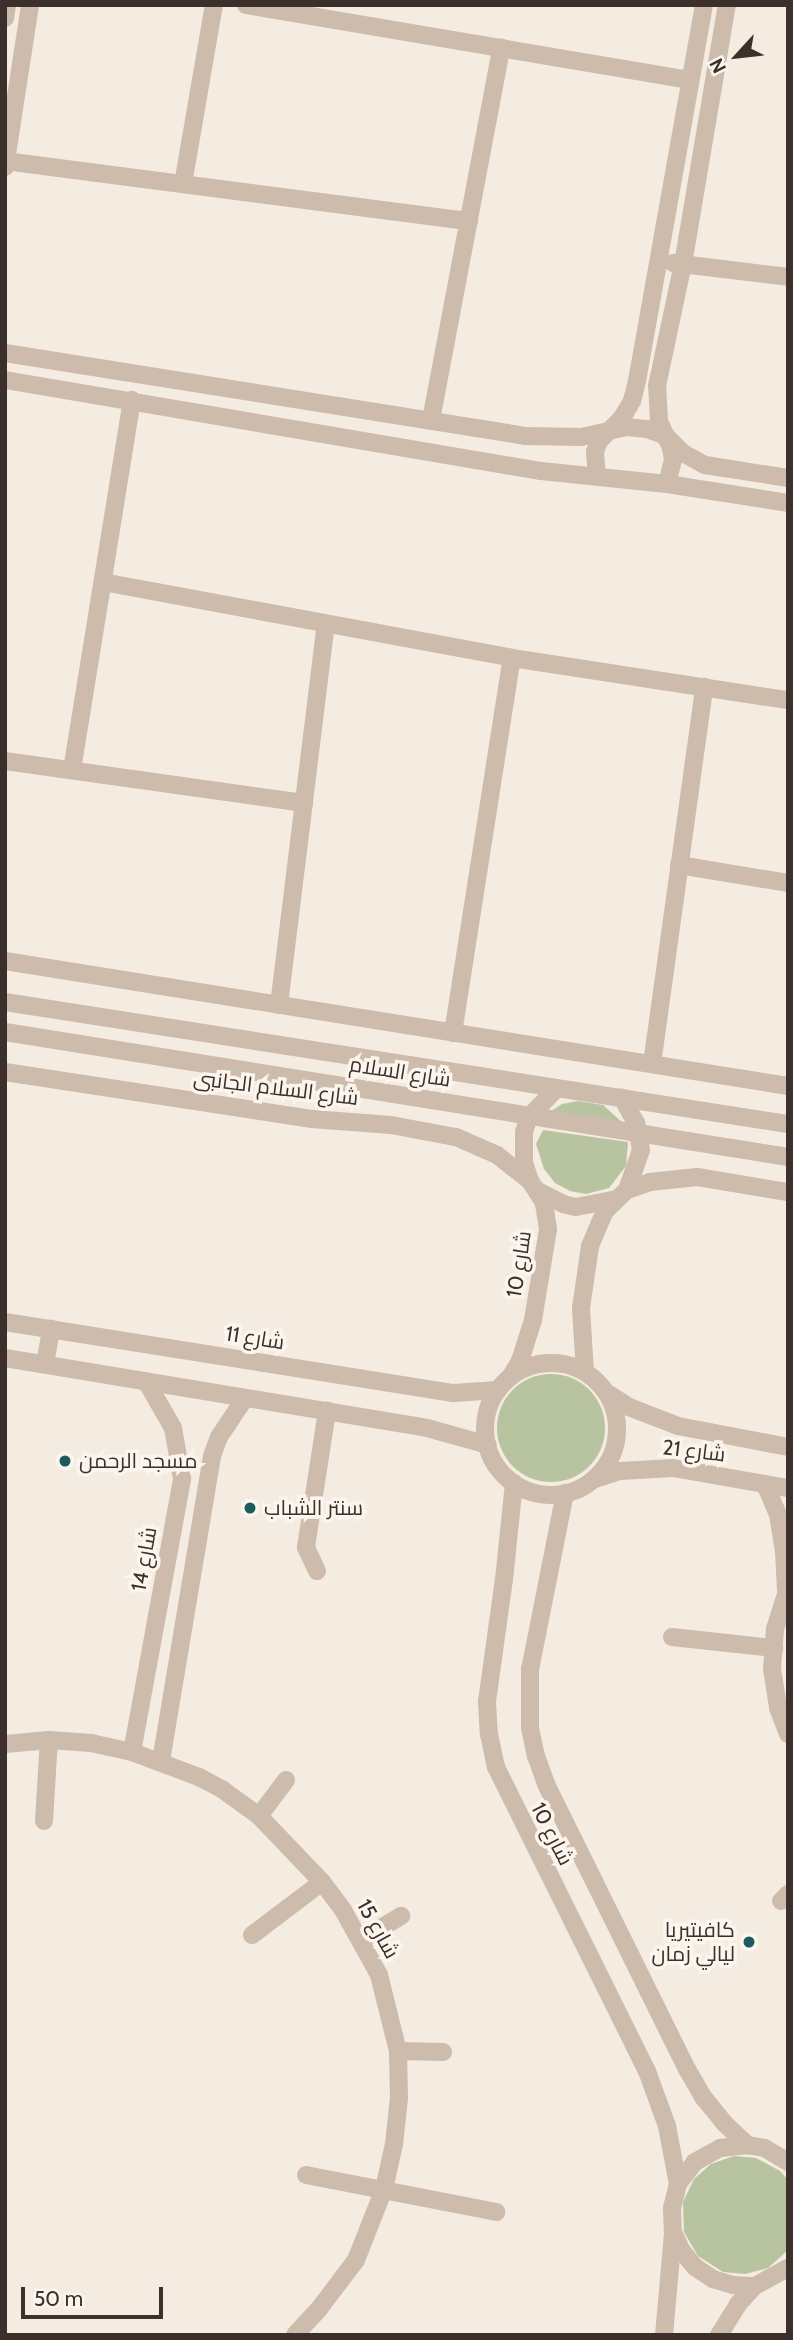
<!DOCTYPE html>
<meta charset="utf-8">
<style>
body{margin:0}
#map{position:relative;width:793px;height:2340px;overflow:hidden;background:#f4ebe1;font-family:Cabin,Cairo,sans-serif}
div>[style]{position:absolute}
.green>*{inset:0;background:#b8c4a0}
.round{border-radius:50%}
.minor>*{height:18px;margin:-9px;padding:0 9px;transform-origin:9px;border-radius:9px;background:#cdbbac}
.minor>.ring{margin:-9px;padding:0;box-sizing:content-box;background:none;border:18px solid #cdbbac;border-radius:50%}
.dots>*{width:19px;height:19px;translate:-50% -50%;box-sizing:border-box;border:4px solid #fbf5ee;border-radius:50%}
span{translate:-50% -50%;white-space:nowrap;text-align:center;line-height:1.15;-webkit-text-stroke:7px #fbf5ee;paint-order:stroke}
.street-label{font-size:21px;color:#3b302b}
.poi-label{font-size:21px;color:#3b302b}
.left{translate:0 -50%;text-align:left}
.right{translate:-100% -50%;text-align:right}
.frame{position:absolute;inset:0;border:7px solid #3b302b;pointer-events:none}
.north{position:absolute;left:702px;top:21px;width:70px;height:70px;-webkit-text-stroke:5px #fbf5ee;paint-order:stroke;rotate:243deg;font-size:19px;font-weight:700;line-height:28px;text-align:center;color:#3b302b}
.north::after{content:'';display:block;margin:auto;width:24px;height:32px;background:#3b302b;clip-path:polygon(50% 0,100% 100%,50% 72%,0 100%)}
.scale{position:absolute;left:21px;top:2287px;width:142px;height:32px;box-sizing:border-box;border:4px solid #3b302b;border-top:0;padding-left:9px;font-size:21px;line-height:24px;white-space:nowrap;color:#3b302b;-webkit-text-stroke:5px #fbf5ee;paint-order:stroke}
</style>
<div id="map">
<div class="green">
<i style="clip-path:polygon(578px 1101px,603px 1105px,625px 1125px,548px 1113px,562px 1104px)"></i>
<i style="clip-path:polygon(543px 1130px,628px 1142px,626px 1166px,609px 1188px,586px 1194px,570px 1191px,555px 1183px,544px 1169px,536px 1144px)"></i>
<i class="round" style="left:497px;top:1374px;width:108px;height:108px"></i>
<i style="clip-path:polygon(734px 2156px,756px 2158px,780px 2171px,788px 2180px,788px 2250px,768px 2268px,745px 2274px,723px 2272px,698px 2256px,684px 2232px,683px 2202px,694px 2179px,711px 2164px)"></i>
</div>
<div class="minor">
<i style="left:246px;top:5px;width:449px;rotate:9.6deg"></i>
<i style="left:5px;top:18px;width:13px;rotate:-81deg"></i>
<i style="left:5px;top:161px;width:468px;rotate:7.4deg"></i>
<i style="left:5px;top:167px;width:164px;rotate:-81.2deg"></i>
<i style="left:183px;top:184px;width:182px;rotate:-80.2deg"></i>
<i style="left:673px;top:263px;width:116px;rotate:6.9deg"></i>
<i style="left:5px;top:353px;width:528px;rotate:9.05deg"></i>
<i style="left:526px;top:436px;width:55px;rotate:1deg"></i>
<i style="left:581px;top:437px;width:47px;rotate:-12.3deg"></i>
<i style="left:627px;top:427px;width:20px;rotate:6deg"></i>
<i style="left:647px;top:429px;width:20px;rotate:20deg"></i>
<i style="left:666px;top:436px;width:24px;rotate:45deg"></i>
<i style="left:683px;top:453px;width:25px;rotate:29deg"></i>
<i style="left:705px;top:465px;width:84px;rotate:8.9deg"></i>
<i style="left:5px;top:380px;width:544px;rotate:9.64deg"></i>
<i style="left:541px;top:471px;width:127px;rotate:5.9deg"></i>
<i style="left:667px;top:484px;width:122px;rotate:8.9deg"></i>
<i style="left:431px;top:420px;width:379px;rotate:-79.3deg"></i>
<i style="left:597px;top:476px;width:24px;rotate:-95deg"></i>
<i style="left:595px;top:452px;width:12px;rotate:-70deg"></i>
<i style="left:599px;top:441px;width:33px;rotate:-45deg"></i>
<i style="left:622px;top:418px;width:20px;rotate:-60deg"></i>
<i style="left:632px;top:401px;width:21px;rotate:-76deg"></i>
<i style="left:637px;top:381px;width:382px;rotate:-79.9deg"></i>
<i style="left:667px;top:484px;width:25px;rotate:-76deg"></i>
<i style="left:673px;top:460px;width:12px;rotate:-99deg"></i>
<i style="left:671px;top:448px;width:30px;rotate:-114deg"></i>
<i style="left:659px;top:421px;width:35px;rotate:-93deg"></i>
<i style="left:657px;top:386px;width:125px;rotate:-78deg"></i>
<i style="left:683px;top:264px;width:263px;rotate:-80.4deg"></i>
<i style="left:103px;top:582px;width:416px;rotate:10.5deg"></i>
<i style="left:512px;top:658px;width:279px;rotate:8.7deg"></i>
<i style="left:5px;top:761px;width:302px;rotate:8deg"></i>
<i style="left:72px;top:770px;width:375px;rotate:-80.8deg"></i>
<i style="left:679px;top:865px;width:110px;rotate:9.4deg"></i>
<i style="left:5px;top:961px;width:793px;rotate:9.07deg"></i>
<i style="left:5px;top:1002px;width:792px;rotate:8.86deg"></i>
<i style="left:279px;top:1005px;width:384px;rotate:-83deg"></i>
<i style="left:5px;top:1032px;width:793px;rotate:9.07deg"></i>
<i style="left:453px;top:1033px;width:380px;rotate:-81.1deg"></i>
<i style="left:652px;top:1064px;width:381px;rotate:-82.1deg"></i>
<i style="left:5px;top:1072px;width:311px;rotate:8.7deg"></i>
<i style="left:312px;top:1119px;width:79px;rotate:4.3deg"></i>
<i style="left:391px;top:1125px;width:66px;rotate:10.5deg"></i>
<i style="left:456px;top:1137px;width:45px;rotate:23.7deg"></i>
<i style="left:497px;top:1155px;width:42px;rotate:38.2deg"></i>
<i style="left:627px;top:1190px;width:24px;rotate:-19deg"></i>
<i style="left:650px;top:1182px;width:47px;rotate:-6.1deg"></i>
<i style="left:697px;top:1177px;width:92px;rotate:9.4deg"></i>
<i style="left:538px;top:1191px;width:28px;rotate:27deg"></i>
<i style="left:563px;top:1204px;width:13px;rotate:13deg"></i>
<i style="left:576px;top:1207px;width:42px;rotate:-11deg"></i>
<i style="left:5px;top:1322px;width:454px;rotate:9deg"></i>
<i style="left:453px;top:1393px;width:45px;rotate:-3.8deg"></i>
<i style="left:5px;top:1358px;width:428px;rotate:9.4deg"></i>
<i style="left:427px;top:1428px;width:63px;rotate:15.6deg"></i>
<i class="ring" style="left:485px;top:1363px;width:114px;height:114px"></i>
<i style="left:45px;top:1364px;width:36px;rotate:-80deg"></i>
<i style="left:585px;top:1372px;width:64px;rotate:-93.6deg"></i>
<i style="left:581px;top:1308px;width:63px;rotate:-81.7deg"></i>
<i style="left:590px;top:1246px;width:38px;rotate:-67deg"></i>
<i style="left:605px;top:1211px;width:30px;rotate:-44deg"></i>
<i style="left:627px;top:1190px;width:42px;rotate:-70.7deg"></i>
<i style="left:641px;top:1150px;width:27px;rotate:-100deg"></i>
<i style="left:636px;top:1123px;width:29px;rotate:-119deg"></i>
<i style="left:511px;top:1376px;width:17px;rotate:-59deg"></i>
<i style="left:520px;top:1361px;width:43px;rotate:-72.4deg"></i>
<i style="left:533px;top:1320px;width:92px;rotate:-80.6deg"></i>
<i style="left:548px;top:1229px;width:26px;rotate:-99deg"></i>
<i style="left:544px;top:1203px;width:26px;rotate:-122deg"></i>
<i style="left:530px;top:1181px;width:19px;rotate:-108deg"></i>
<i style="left:524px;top:1163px;width:31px;rotate:-90deg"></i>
<i style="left:524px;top:1132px;width:16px;rotate:-72deg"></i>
<i style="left:529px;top:1117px;width:40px;rotate:-46deg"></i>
<i style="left:607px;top:1393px;width:26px;rotate:32deg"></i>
<i style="left:629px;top:1407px;width:53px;rotate:21.2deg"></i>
<i style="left:678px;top:1426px;width:112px;rotate:10.8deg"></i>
<i style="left:595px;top:1479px;width:26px;rotate:-18deg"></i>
<i style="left:620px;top:1471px;width:53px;rotate:-3.2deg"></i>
<i style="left:673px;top:1468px;width:117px;rotate:9.9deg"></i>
<i style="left:514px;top:1483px;width:97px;rotate:95.9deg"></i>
<i style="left:504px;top:1579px;width:123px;rotate:97.9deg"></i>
<i style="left:487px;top:1701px;width:33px;rotate:87deg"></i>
<i style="left:489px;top:1734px;width:34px;rotate:78deg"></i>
<i style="left:496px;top:1767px;width:339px;rotate:63.6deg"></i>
<i style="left:647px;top:2071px;width:59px;rotate:70deg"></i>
<i style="left:667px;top:2126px;width:59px;rotate:79.3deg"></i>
<i style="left:765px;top:1484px;width:33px;rotate:67deg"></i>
<i style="left:778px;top:1514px;width:37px;rotate:81deg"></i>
<i style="left:784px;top:1551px;width:40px;rotate:87.1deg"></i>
<i style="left:565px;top:1493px;width:179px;rotate:101.2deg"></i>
<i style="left:530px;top:1669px;width:59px;rotate:90deg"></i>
<i style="left:530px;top:1728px;width:29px;rotate:78deg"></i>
<i style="left:536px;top:1756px;width:30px;rotate:70deg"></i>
<i style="left:546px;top:1784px;width:318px;rotate:63.7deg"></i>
<i style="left:687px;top:2069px;width:34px;rotate:60deg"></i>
<i style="left:704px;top:2098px;width:32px;rotate:51deg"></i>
<i style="left:724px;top:2123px;width:33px;rotate:43deg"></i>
<i style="left:317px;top:1571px;width:26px;rotate:-115deg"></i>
<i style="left:306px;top:1547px;width:138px;rotate:-81.2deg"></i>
<i style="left:788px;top:1588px;width:43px;rotate:107.6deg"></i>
<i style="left:775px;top:1629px;width:40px;rotate:94.3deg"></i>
<i style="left:772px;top:1669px;width:39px;rotate:81deg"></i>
<i style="left:778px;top:1708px;width:28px;rotate:69deg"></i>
<i style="left:672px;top:1637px;width:103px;rotate:6.2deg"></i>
<i style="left:5px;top:1744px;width:44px;rotate:-5.2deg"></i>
<i style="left:49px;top:1740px;width:42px;rotate:4.1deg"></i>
<i style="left:91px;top:1743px;width:42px;rotate:12.4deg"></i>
<i style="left:132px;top:1752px;width:72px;rotate:20.5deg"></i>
<i style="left:199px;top:1777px;width:27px;rotate:28deg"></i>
<i style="left:223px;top:1790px;width:44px;rotate:35.8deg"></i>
<i style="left:259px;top:1816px;width:91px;rotate:46.3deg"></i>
<i style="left:322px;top:1882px;width:35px;rotate:53deg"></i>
<i style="left:343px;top:1910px;width:74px;rotate:61deg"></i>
<i style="left:379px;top:1975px;width:78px;rotate:76deg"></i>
<i style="left:398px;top:2051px;width:47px;rotate:88.8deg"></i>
<i style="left:399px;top:2098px;width:46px;rotate:96.2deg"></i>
<i style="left:394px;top:2144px;width:46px;rotate:102.5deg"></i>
<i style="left:384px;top:2189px;width:76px;rotate:111.5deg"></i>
<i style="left:356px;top:2260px;width:61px;rotate:127.1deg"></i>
<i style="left:319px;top:2309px;width:35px;rotate:133deg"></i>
<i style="left:132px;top:1752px;width:278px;rotate:-79.6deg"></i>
<i style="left:182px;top:1479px;width:52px;rotate:-100deg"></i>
<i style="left:173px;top:1428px;width:54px;rotate:-119.9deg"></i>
<i style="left:161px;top:1761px;width:309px;rotate:-80.5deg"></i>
<i style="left:212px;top:1456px;width:20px;rotate:-70deg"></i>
<i style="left:219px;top:1437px;width:47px;rotate:-56.3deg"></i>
<i style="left:259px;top:1816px;width:45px;rotate:-53.1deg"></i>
<i style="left:44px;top:1821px;width:81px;rotate:-86.5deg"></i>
<i style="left:781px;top:1901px;width:10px;rotate:-45deg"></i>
<i style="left:252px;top:1935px;width:88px;rotate:-37.1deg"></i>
<i style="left:361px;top:1940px;width:47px;rotate:-31deg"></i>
<i style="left:398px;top:2051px;width:45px;rotate:1.3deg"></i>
<i style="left:788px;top:2162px;width:27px;rotate:-149deg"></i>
<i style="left:765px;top:2148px;width:17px;rotate:-170deg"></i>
<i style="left:748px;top:2145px;width:28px;rotate:174deg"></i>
<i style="left:720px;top:2148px;width:29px;rotate:151deg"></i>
<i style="left:695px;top:2162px;width:28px;rotate:128deg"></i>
<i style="left:678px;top:2184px;width:25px;rotate:104deg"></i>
<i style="left:672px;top:2208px;width:24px;rotate:88deg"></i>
<i style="left:673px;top:2232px;width:21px;rotate:65deg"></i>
<i style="left:682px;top:2251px;width:21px;rotate:51deg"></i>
<i style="left:695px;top:2267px;width:22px;rotate:34deg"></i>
<i style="left:713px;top:2279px;width:21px;rotate:17deg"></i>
<i style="left:733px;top:2285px;width:22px;rotate:3deg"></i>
<i style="left:755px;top:2286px;width:38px;rotate:-29deg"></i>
<i style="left:306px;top:2175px;width:194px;rotate:11deg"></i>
<i style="left:664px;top:2335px;width:100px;rotate:-84.9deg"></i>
<i style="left:719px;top:2335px;width:36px;rotate:-58deg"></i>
<i style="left:738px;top:2304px;width:25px;rotate:-47deg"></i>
</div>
<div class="dots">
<i style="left:65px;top:1461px;background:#1f5a5e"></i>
<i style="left:250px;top:1508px;background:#1f5a5e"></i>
<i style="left:749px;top:1942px;background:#1f5a5e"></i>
</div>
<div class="street-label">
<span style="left:400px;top:1072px;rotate:9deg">شارع السلام</span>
<span style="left:276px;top:1088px;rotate:7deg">شارع السلام الجانبى</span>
<span style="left:519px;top:1264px;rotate:-81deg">شارع 10</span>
<span style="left:255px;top:1338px;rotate:9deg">شارع 11</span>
<span style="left:694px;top:1451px;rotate:7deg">شارع 21</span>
<span style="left:144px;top:1559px;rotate:-80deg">شارع 14</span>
<span style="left:552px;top:1834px;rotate:63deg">شارع 10</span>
<span style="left:378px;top:1929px;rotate:61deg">شارع 15</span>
</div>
<div class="poi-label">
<span class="left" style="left:79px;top:1461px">مسجد الرحمن</span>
<span class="left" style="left:264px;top:1508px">سنتر الشباب</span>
<span class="right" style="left:735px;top:1942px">كافيتيريا<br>ليالي زمان</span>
</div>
<div class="frame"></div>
<div class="north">N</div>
<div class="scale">50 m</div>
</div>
